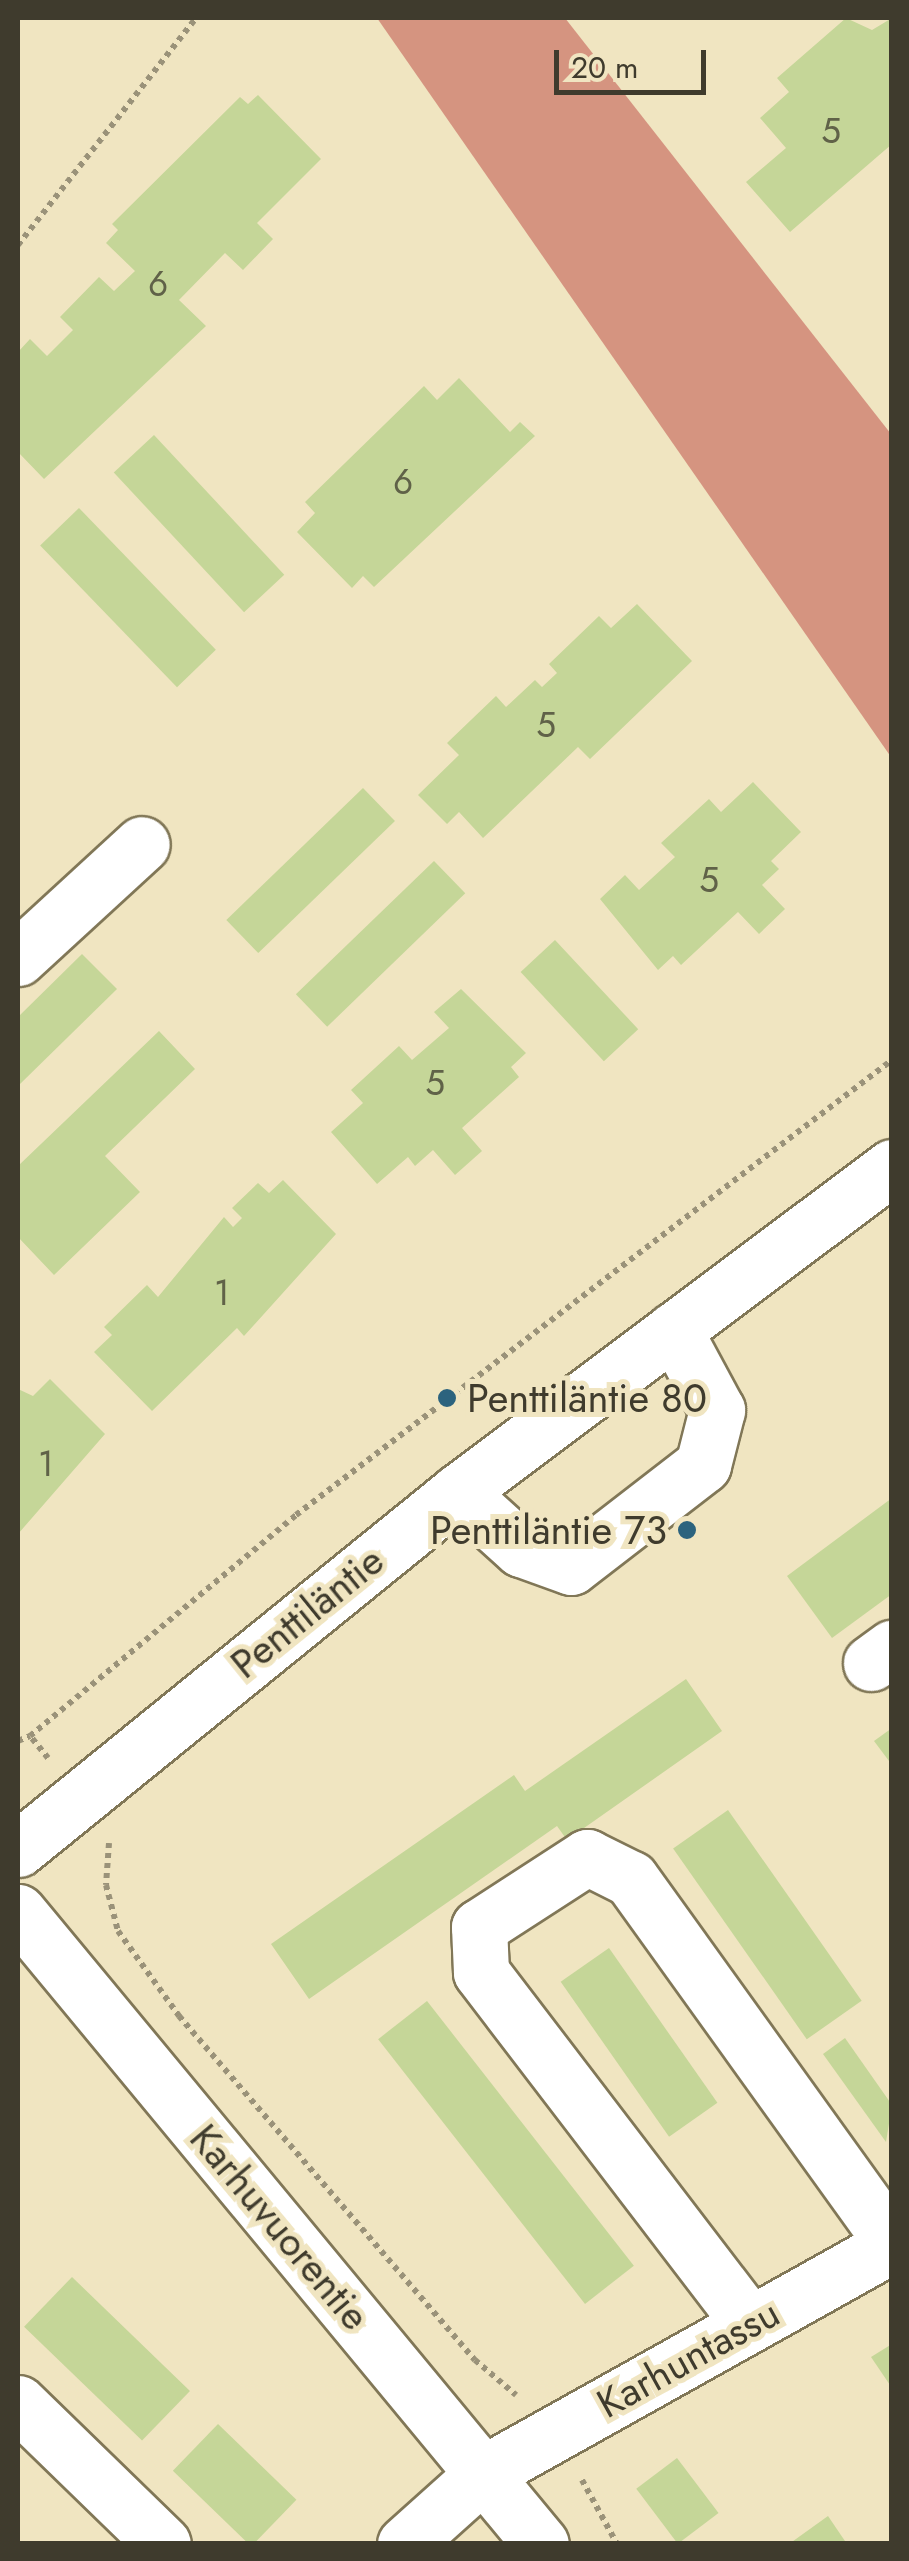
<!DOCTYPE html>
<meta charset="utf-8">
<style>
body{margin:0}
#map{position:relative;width:909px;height:2561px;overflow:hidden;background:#f0e5c1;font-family:Jost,sans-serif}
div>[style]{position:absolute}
.forest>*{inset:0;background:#d59480}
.building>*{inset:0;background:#c5d698;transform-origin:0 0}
.path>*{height:6px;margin-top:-3px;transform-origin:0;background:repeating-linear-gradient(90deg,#9a9279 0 5px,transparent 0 10px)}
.roads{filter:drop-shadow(2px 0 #817757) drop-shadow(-2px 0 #817757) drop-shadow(0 2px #817757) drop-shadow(0 -2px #817757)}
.minor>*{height:55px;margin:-27.5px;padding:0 27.5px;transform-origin:27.5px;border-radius:27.5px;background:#fff}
.dots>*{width:28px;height:28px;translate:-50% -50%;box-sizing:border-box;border:5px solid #f0e5c1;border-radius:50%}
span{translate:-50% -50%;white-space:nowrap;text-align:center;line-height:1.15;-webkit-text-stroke:10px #f0e5c1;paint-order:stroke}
.number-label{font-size:35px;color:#606248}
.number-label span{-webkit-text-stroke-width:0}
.poi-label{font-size:40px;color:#3f3b2d}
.left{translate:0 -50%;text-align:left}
.right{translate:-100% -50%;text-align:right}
.street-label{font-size:40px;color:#3f3b2d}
.frame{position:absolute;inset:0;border:20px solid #3f3b2d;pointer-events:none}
.scale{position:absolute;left:554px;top:50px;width:152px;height:45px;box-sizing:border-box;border:5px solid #3f3b2d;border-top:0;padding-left:12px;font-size:30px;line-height:35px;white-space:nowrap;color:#3f3b2d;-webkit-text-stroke:8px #f0e5c1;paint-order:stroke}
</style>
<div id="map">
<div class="forest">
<i style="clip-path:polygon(377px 18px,565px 18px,891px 434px,891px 757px)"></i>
</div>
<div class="building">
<i style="clip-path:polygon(846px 18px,872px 30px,892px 18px,892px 144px,790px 232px,746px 182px,786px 148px,760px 118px,789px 92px,777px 78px)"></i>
<i style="clip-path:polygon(258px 95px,321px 159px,257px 223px,273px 239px,243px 270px,225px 253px,179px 300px,206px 326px,44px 479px,18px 452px,18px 352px,30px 339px,47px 356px,73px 330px,60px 317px,99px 277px,114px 291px,135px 271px,106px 243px,118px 230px,112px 224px,240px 97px,248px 104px)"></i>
<i style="clip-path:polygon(459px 378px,510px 432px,520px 422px,535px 436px,374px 587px,363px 576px,352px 588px,297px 532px,315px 513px,305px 502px,424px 386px,437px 400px)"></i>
<i style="left:154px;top:435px;width:191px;height:55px;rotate:47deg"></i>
<i style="left:79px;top:508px;width:197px;height:54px;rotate:46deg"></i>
<i style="clip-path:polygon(637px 604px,692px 661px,590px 759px,578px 747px,483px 838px,459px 812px,447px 824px,418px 795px,459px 755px,447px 743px,496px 696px,506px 707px,535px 680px,542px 687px,557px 673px,549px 664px,599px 616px,611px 628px)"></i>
<i style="clip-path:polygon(753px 782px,801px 832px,771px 861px,779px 869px,762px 885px,785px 909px,759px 934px,738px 912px,681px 965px,673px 956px,658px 970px,600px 899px,625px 875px,639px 890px,675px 857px,661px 843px,709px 799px,721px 812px)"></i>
<i style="left:363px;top:788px;width:46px;height:190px;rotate:46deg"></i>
<i style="left:434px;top:861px;width:45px;height:192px;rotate:46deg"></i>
<i style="left:555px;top:940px;width:122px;height:47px;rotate:47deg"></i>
<i style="clip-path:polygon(82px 954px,117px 989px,18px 1086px,18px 1017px)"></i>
<i style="clip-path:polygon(461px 989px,526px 1053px,511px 1067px,519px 1077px,462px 1128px,482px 1151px,455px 1175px,433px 1150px,415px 1166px,408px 1157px,377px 1184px,331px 1132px,363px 1103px,351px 1090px,399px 1046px,412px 1060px,449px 1028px,434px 1012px)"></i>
<i style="clip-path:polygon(159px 1031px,195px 1069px,105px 1156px,140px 1192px,54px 1275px,18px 1237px,18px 1166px)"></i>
<i style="clip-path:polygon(283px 1180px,336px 1234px,244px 1336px,237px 1328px,152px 1411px,94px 1352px,112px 1335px,104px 1327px,147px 1285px,158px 1297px,224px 1217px,233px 1227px,242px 1218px,232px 1208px,258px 1183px,269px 1193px)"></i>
<i style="clip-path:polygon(50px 1379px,105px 1434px,18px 1534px,18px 1389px,33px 1396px)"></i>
<i style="clip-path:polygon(892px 1498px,892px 1594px,832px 1638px,787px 1576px)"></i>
<i style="clip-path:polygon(686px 1679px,722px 1731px,567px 1840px,557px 1826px,309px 1999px,271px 1944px,514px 1775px,525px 1791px)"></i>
<i style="clip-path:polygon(892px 1728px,892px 1765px,874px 1741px)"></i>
<i style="left:728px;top:1810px;width:233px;height:67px;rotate:55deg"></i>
<i style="left:609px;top:1948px;width:189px;height:59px;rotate:55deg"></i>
<i style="left:427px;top:2001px;width:336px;height:62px;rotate:52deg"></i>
<i style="clip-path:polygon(845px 2038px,892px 2105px,886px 2142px,823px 2054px)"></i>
<i style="left:72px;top:2277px;width:164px;height:69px;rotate:44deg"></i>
<i style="clip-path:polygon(892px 2344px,892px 2388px,871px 2357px)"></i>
<i style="left:218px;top:2424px;width:109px;height:65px;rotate:44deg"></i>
<i style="left:677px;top:2458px;width:69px;height:51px;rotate:53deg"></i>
<i style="clip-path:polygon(828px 2516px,847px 2544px,789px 2544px)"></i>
</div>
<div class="path">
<i style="left:18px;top:245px;width:288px;rotate:-51.9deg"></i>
<i style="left:18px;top:1741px;width:13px;rotate:-23deg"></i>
<i style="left:48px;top:1758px;width:28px;rotate:-129deg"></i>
<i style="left:30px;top:1736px;width:346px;rotate:-39.7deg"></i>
<i style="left:296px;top:1515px;width:750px;rotate:-37.36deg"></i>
<i style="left:109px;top:1843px;width:42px;rotate:94.1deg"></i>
<i style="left:106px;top:1885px;width:48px;rotate:75.4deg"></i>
<i style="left:118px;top:1931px;width:105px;rotate:54.3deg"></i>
<i style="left:179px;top:2016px;width:454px;rotate:49.3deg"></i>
<i style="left:475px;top:2360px;width:54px;rotate:40.5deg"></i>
<i style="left:582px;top:2480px;width:73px;rotate:61.3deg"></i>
</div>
<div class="roads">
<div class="minor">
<i style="left:18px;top:958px;width:168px;rotate:-42.6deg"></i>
<i style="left:458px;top:1492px;width:85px;rotate:42.1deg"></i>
<i style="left:521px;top:1549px;width:53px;rotate:19.8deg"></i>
<i style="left:571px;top:1567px;width:167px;rotate:-37.7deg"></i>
<i style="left:703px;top:1465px;width:57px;rotate:-75.7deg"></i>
<i style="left:717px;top:1410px;width:91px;rotate:-118.3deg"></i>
<i style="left:871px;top:1663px;width:26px;rotate:-36deg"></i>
<i style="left:18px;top:1849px;width:567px;rotate:-39.05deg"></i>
<i style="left:458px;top:1492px;width:542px;rotate:-36.83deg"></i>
<i style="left:18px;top:1912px;width:820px;rotate:50.39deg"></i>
<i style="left:750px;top:2324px;width:443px;rotate:-127.4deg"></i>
<i style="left:481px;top:1972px;width:45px;rotate:-92.5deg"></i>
<i style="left:479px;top:1927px;width:129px;rotate:-32.9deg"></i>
<i style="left:587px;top:1857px;width:49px;rotate:26.6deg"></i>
<i style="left:631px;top:1879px;width:447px;rotate:54.3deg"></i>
<i style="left:18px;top:2403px;width:202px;rotate:44.2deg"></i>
<i style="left:405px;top:2544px;width:106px;rotate:-41.9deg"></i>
<i style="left:484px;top:2473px;width:467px;rotate:-29.2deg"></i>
</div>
</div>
<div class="dots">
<i style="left:447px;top:1398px;background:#2c637e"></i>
<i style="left:687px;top:1530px;background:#2c637e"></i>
</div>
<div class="number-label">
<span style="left:831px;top:131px">5</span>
<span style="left:158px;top:284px">6</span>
<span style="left:403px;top:482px">6</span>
<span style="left:546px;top:725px">5</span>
<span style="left:709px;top:880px">5</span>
<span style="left:435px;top:1083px">5</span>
<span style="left:222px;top:1293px">1</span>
<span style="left:46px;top:1464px">1</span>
</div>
<div class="poi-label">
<span class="left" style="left:467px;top:1398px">Penttiläntie 80</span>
<span class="right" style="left:667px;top:1530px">Penttiläntie 73</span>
</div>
<div class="street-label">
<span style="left:307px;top:1612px;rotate:-39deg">Penttiläntie</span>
<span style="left:280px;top:2227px;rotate:50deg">Karhuvuorentie</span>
<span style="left:688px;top:2358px;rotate:-29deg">Karhuntassu</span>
</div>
<div class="frame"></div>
<div class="scale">20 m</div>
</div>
